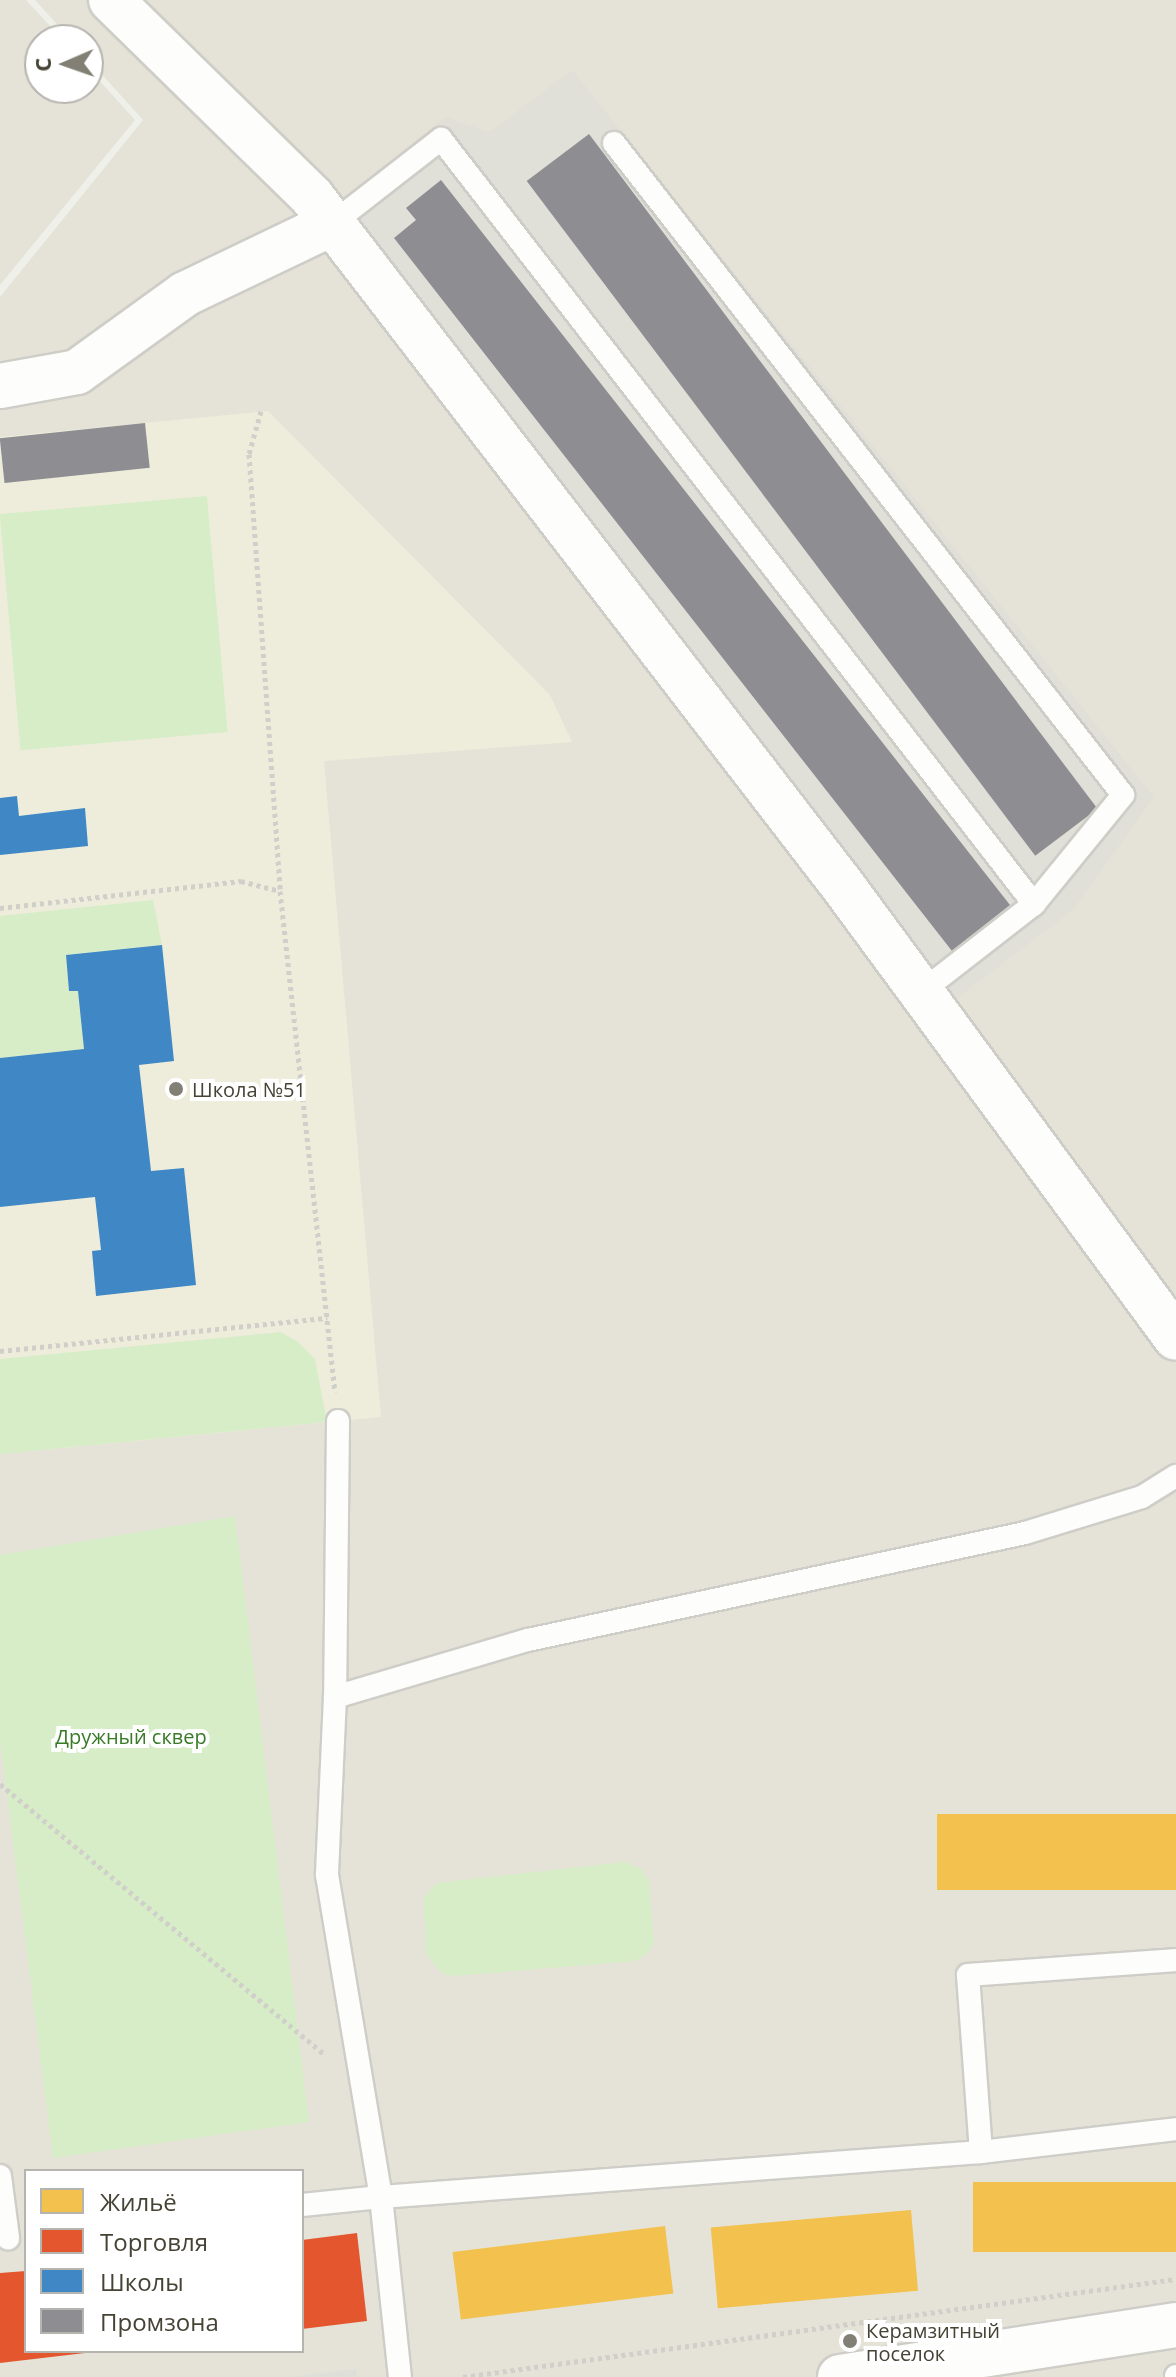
<!DOCTYPE html>
<meta charset="utf-8">
<style>
body{margin:0}
#map{position:relative;width:1176px;height:2377px;overflow:hidden;background:#f0f0ea;font-family:"Open Sans",sans-serif}
div>[style]{position:absolute}
.residential>*{inset:0;background:#e5e3d7}
.industrial>*{inset:0;background:#e0dfd8}
.education>*{inset:0;background:#eeeddb}
.green>*{inset:0;background:#d7edc8;transform-origin:0 0}
.parking>*{inset:0;background:#dfdfd9}
.homes>*{inset:0;background:#f2c14e;transform-origin:0 0}
.shops>*{inset:0;background:#e4572e}
.schools>*{inset:0;background:#3f88c5}
.industry>*{inset:0;background:#8d8d92;transform-origin:0 0}
.path>*{height:5px;margin-top:-2.5px;transform-origin:0;background:repeating-linear-gradient(90deg,#d1cfca 0 4px,transparent 0 8px)}
.roads{filter:drop-shadow(2px 0 #cecdc7) drop-shadow(-2px 0 #cecdc7) drop-shadow(0 2px #cecdc7) drop-shadow(0 -2px #cecdc7)}
.service>*{height:22px;margin:-11px;padding:0 11px;transform-origin:11px;border-radius:11px;background:#fdfdfc}
.minor>*{height:44px;margin:-22px;padding:0 22px;transform-origin:22px;border-radius:22px;background:#fdfdfc}
.tertiary>*{height:44px;margin:-22px;padding:0 22px;transform-origin:22px;border-radius:22px;background:#fdfdfc}
.dots>*{width:22px;height:22px;translate:-50% -50%;box-sizing:border-box;border:4px solid #fff;border-radius:50%}
span{translate:-50% -50%;white-space:nowrap;text-align:center;line-height:1.15;-webkit-text-stroke:8px #fff;paint-order:stroke}
.poi-label{font-size:20px;color:#464335}
.left{translate:0 -50%;text-align:left}
.park-label{font-size:20px;color:#377b26}
.legend{position:absolute;left:24px;top:2169px;width:280px;height:184px;box-sizing:border-box;background:#fff;border:2px solid #b5b4ae;margin:0;padding:10px 14px;list-style:none;font-size:24px;color:#464335}
.legend li{display:flex;align-items:center;gap:16px;height:40px}
.legend b{width:40px;border:2px solid #b5b4ae}
.north{position:absolute;left:24px;top:24px;width:80px;height:80px;box-sizing:border-box;background:#fff;border:2px solid #b5b4ae;border-radius:50%;rotate:268deg;font-size:22px;font-weight:700;line-height:32px;text-align:center;color:#464335}
.north::after{content:'';display:block;margin:auto;width:28px;height:36px;background:#828074;clip-path:polygon(50% 0,100% 100%,50% 72%,0 100%)}
</style>
<div id="map">
<div class="residential">
<i style="clip-path:polygon(0 0,26px 0,63px 40px,40px 40px,40px 88px,88px 88px,88px 68px,135px 120px,0 285px)"></i>
<i style="clip-path:polygon(evenodd,35px 0,1176px 0,1176px 2377px,0 2377px,0 297px,143px 120px,88px 59px,88px 40px,71px 40px,35px 0,26px 2171px,302px 2171px,302px 2351px,26px 2351px,26px 2171px)"></i>
</div>
<div class="industrial">
<i style="clip-path:polygon(572px 70px,1154px 797px,1073px 910px,952px 1002px,339px 204px,445px 117px,490px 132px)"></i>
</div>
<div class="education">
<i style="clip-path:polygon(268px 411px,550px 695px,572px 742px,324px 761px,381px 1417px,0 1454px,0 437px)"></i>
</div>
<div class="green">
<i style="left:207px;top:496px;width:237px;height:208px;rotate:85deg"></i>
<i style="clip-path:polygon(153px 900px,162px 945px,66px 955px,69px 991px,78px 991px,84px 1049px,0 1058px,0 916px)"></i>
<i style="clip-path:polygon(281px 1332px,298px 1342px,315px 1359px,327px 1422px,0 1454px,0 1359px)"></i>
<i style="clip-path:polygon(235px 1516px,309px 2122px,53px 2158px,0 1740px,0 1555px)"></i>
<i style="clip-path:polygon(625px 1862px,641px 1869px,649px 1881px,654px 1942px,648px 1953px,635px 1961px,455px 1976px,443px 1974px,426px 1954px,424px 1898px,436px 1883px)"></i>
</div>
<div class="parking">
<i style="clip-path:polygon(356px 2369px,357px 2377px,289px 2377px)"></i>
</div>
<div class="homes">
<i style="left:1176px;top:1814px;width:76px;height:239px;rotate:90deg"></i>
<i style="left:1176px;top:2182px;width:70px;height:203px;rotate:90deg"></i>
<i style="left:911px;top:2210px;width:81px;height:201px;rotate:85deg"></i>
<i style="left:665px;top:2226px;width:68px;height:214px;rotate:83deg"></i>
</div>
<div class="shops">
<i style="clip-path:polygon(357px 2233px,367px 2321px,302px 2329px,302px 2240px)"></i>
<i style="clip-path:polygon(26px 2271px,26px 2351px,85px 2353px,0 2363px,0 2273px)"></i>
</div>
<div class="schools">
<i style="clip-path:polygon(17px 796px,19px 816px,85px 808px,88px 846px,0 855px,0 798px)"></i>
<i style="clip-path:polygon(162px 945px,174px 1061px,139px 1065px,151px 1171px,184px 1168px,196px 1285px,96px 1296px,92px 1251px,101px 1250px,95px 1197px,0 1207px,0 1058px,84px 1049px,78px 991px,69px 991px,66px 955px)"></i>
</div>
<div class="industry">
<i style="left:589px;top:134px;width:845px;height:78px;rotate:53deg"></i>
<i style="clip-path:polygon(441px 180px,1010px 905px,952px 951px,394px 238px,416px 220px,406px 208px)"></i>
<i style="left:145px;top:423px;width:45px;height:146px;rotate:84deg"></i>
</div>
<div class="path">
<i style="left:261px;top:411px;width:45px;rotate:105.6deg"></i>
<i style="left:249px;top:454px;width:438px;rotate:85.9deg"></i>
<i style="left:0;top:908px;width:243px;rotate:-6.4deg"></i>
<i style="left:241px;top:881px;width:40px;rotate:14.4deg"></i>
<i style="left:280px;top:891px;width:504px;rotate:83.74deg"></i>
<i style="left:0;top:1351px;width:329px;rotate:-5.8deg"></i>
<i style="left:0;top:1784px;width:423px;rotate:39.8deg"></i>
<i style="left:463px;top:2377px;width:720px;rotate:-7.83deg"></i>
</div>
<div class="roads">
<div class="service">
<i style="left:614px;top:143px;width:827px;rotate:52.02deg"></i>
<i style="left:1123px;top:795px;width:141px;rotate:129.2deg"></i>
<i style="left:333px;top:223px;width:137px;rotate:-37.9deg"></i>
<i style="left:441px;top:139px;width:968px;rotate:52.22deg"></i>
<i style="left:1034px;top:904px;width:143px;rotate:142.1deg"></i>
<i style="left:338px;top:1421px;width:276px;rotate:90.6deg"></i>
<i style="left:335px;top:1697px;width:178px;rotate:92.6deg"></i>
<i style="left:327px;top:1875px;width:326px;rotate:80.5deg"></i>
<i style="left:381px;top:2197px;width:602px;rotate:-4.29deg"></i>
<i style="left:981px;top:2152px;width:196px;rotate:-6.7deg"></i>
<i style="left:335px;top:1697px;width:201px;rotate:-16.5deg"></i>
<i style="left:528px;top:1640px;width:508px;rotate:-12.15deg"></i>
<i style="left:1025px;top:1533px;width:122px;rotate:-17.1deg"></i>
<i style="left:1142px;top:1497px;width:40px;rotate:-32deg"></i>
<i style="left:981px;top:2152px;width:177px;rotate:-94.2deg"></i>
<i style="left:968px;top:1975px;width:209px;rotate:-4.1deg"></i>
<i style="left:0;top:2176px;width:63px;rotate:82.6deg"></i>
<i style="left:302px;top:2205px;width:79px;rotate:-5.8deg"></i>
<i style="left:381px;top:2197px;width:181px;rotate:84deg"></i>
<i style="left:1176px;top:2377px;width:1px;rotate:-90deg"></i>
</div>
<div class="minor">
<i style="left:111px;top:0;width:281px;rotate:44.4deg"></i>
<i style="left:312px;top:197px;width:870px;rotate:52.38deg"></i>
<i style="left:843px;top:886px;width:561px;rotate:53.62deg"></i>
<i style="left:0;top:386px;width:78px;rotate:-10.3deg"></i>
<i style="left:77px;top:372px;width:133px;rotate:-35.8deg"></i>
<i style="left:185px;top:294px;width:164px;rotate:-25.6deg"></i>
</div>
<div class="tertiary">
<i style="left:840px;top:2377px;width:340px;rotate:-8.8deg"></i>
</div>
</div>
<div class="dots">
<i style="left:176px;top:1089px;background:#828074"></i>
<i style="left:850px;top:2341px;background:#828074"></i>
</div>
<div class="poi-label">
<span class="left" style="left:192px;top:1089px">Школа №51</span>
<span class="left" style="left:866px;top:2342px">Керамзитный<br>поселок</span>
</div>
<div class="park-label">
<span style="left:131px;top:1736px">Дружный сквер</span>
</div>
<ul class="legend">
<li><b style="height:22px;background:#f2c14e"></b>Жильё</li>
<li><b style="height:22px;background:#e4572e"></b>Торговля</li>
<li><b style="height:22px;background:#3f88c5"></b>Школы</li>
<li><b style="height:22px;background:#8d8d92"></b>Промзона</li>
</ul>
<div class="north">С</div>
</div>
